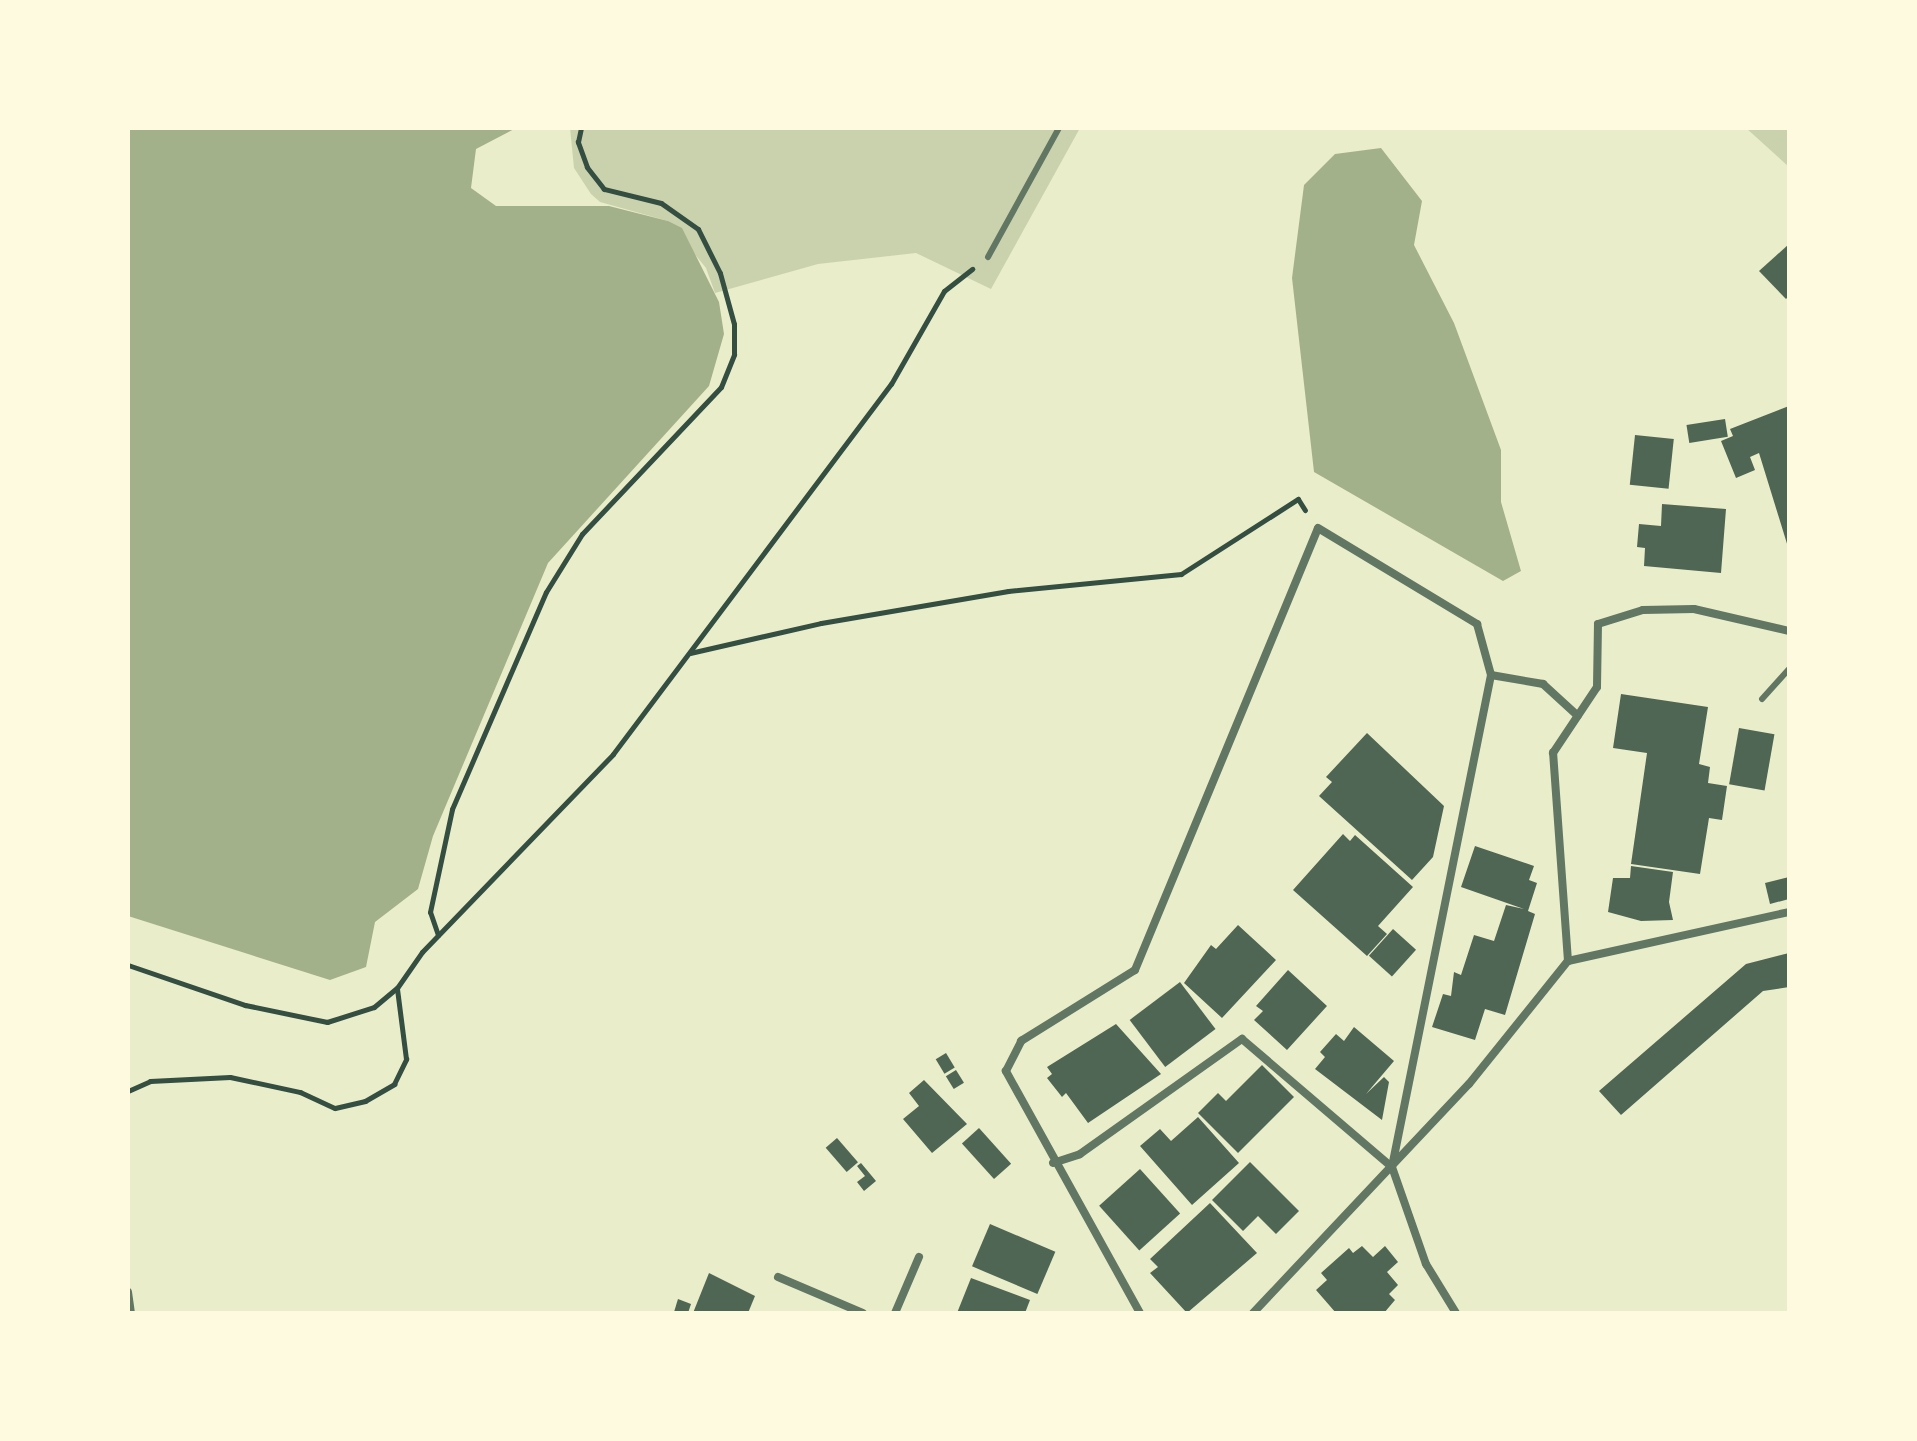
<!DOCTYPE html>
<style>
body{margin:0}
#map{position:relative;width:1917px;height:1441px;overflow:hidden;background:#e9edc9;font-family:Quicksand,sans-serif}
div>[style]{position:absolute}
.green>*{inset:0;background:#cad2ad}
.water>*{inset:0;background:#a3b18a}
.building>*{inset:0;background:#4f6655;transform-origin:0 0}
.path>*{height:5px;margin:-2.5px;padding:0 2.5px;transform-origin:2.5px;border-radius:2.5px;background:#344e41}
.service>*{height:6px;margin:-3px;padding:0 3px;transform-origin:3px;border-radius:3px;background:#617663}
.minor>*{height:8px;margin:-4px;padding:0 4px;transform-origin:4px;border-radius:4px;background:#617663}
span{translate:-50% -50%;white-space:nowrap;text-align:center;line-height:1.15;-webkit-text-stroke:7px #fefae0;paint-order:stroke}
.frame{position:absolute;inset:0;border:130px solid #fefae0;pointer-events:none}
</style>
<div id="map">
<div class="green">
<i style="clip-path:polygon(570px 128px,1080px 128px,991px 289px,916px 253px,818px 264px,715px 293px,706px 268px,668px 221px,600px 202px,591px 194px,574px 168px)"></i>
<i style="clip-path:polygon(1746px 128px,1789px 128px,1789px 167px)"></i>
</div>
<div class="water">
<i style="clip-path:polygon(128px 128px,516px 128px,476px 149px,471px 188px,496px 206px,609px 206px,668px 221px,682px 228px,719px 302px,724px 334px,709px 386px,548px 563px,433px 836px,418px 889px,375px 922px,366px 967px,330px 980px,128px 916px)"></i>
<i style="clip-path:polygon(1381px 148px,1422px 201px,1414px 245px,1454px 323px,1501px 450px,1501px 502px,1521px 571px,1503px 581px,1314px 472px,1292px 278px,1304px 185px,1335px 154px)"></i>
</div>
<div class="building">
<i style="clip-path:polygon(1789px 244px,1789px 296px,1786px 299px,1759px 271px)"></i>
<i style="clip-path:polygon(1789px 406px,1789px 547px,1788px 547px,1759px 453px,1750px 457px,1755px 470px,1736px 478px,1721px 441px,1733px 436px,1730px 429px)"></i>
<i style="left:1725px;top:419px;width:18px;height:39px;rotate:81deg"></i>
<i style="left:1635px;top:435px;width:39px;height:50px;rotate:6deg"></i>
<i style="clip-path:polygon(1662px 504px,1726px 509px,1721px 573px,1644px 566px,1645px 548px,1637px 547px,1639px 524px,1661px 526px)"></i>
<i style="clip-path:polygon(1621px 694px,1708px 707px,1699px 764px,1710px 767px,1708px 783px,1727px 786px,1722px 820px,1709px 818px,1700px 874px,1631px 864px,1647px 753px,1613px 748px)"></i>
<i style="left:1739px;top:728px;width:36px;height:57px;rotate:10deg"></i>
<i style="clip-path:polygon(1367px 733px,1444px 806px,1433px 857px,1412px 880px,1319px 796px,1332px 782px,1326px 777px)"></i>
<i style="clip-path:polygon(1343px 834px,1350px 841px,1355px 835px,1413px 887px,1378px 926px,1387px 934px,1367px 956px,1293px 890px)"></i>
<i style="clip-path:polygon(1475px 846px,1534px 866px,1529px 880px,1537px 883px,1528px 911px,1535px 914px,1505px 1015px,1485px 1009px,1475px 1040px,1432px 1027px,1443px 994px,1451px 996px,1454px 972px,1461px 975px,1474px 935px,1494px 941px,1506px 905px,1524px 909px,1461px 887px)"></i>
<i style="clip-path:polygon(1631px 866px,1673px 872px,1669px 902px,1673px 920px,1641px 921px,1608px 912px,1613px 878px,1630px 878px)"></i>
<i style="clip-path:polygon(1789px 877px,1789px 899px,1770px 904px,1765px 883px)"></i>
<i style="clip-path:polygon(1238px 925px,1276px 960px,1222px 1018px,1184px 983px,1211px 945px,1216px 949px)"></i>
<i style="left:1393px;top:929px;width:31px;height:36px;rotate:42deg"></i>
<i style="clip-path:polygon(1789px 953px,1789px 987px,1763px 991px,1621px 1115px,1599px 1091px,1746px 964px)"></i>
<i style="clip-path:polygon(1288px 970px,1327px 1006px,1287px 1050px,1254px 1020px,1263px 1011px,1256px 1006px)"></i>
<i style="left:1180px;top:982px;width:59px;height:63px;rotate:53deg"></i>
<i style="clip-path:polygon(1116px 1024px,1161px 1074px,1088px 1123px,1066px 1093px,1062px 1097px,1047px 1078px,1052px 1074px,1047px 1067px)"></i>
<i style="clip-path:polygon(1354px 1027px,1394px 1061px,1366px 1094px,1384px 1077px,1389px 1082px,1382px 1120px,1315px 1069px,1325px 1057px,1320px 1052px,1336px 1034px,1344px 1041px)"></i>
<i style="left:946px;top:1053px;width:17px;height:12px;rotate:59deg"></i>
<i style="clip-path:polygon(1262px 1065px,1294px 1097px,1238px 1153px,1198px 1113px,1218px 1093px,1226px 1101px)"></i>
<i style="left:956px;top:1070px;width:15px;height:12px;rotate:58deg"></i>
<i style="clip-path:polygon(924px 1080px,967px 1124px,932px 1153px,903px 1119px,919px 1106px,909px 1093px)"></i>
<i style="clip-path:polygon(1198px 1117px,1239px 1163px,1192px 1205px,1140px 1146px,1160px 1129px,1171px 1141px)"></i>
<i style="left:979px;top:1128px;width:48px;height:23px;rotate:48deg"></i>
<i style="left:837px;top:1138px;width:32px;height:15px;rotate:49deg"></i>
<i style="clip-path:polygon(1250px 1162px,1299px 1211px,1276px 1234px,1258px 1216px,1243px 1231px,1212px 1200px)"></i>
<i style="clip-path:polygon(861px 1163px,876px 1181px,864px 1191px,857px 1182px,865px 1176px,857px 1166px)"></i>
<i style="left:1140px;top:1169px;width:60px;height:55px;rotate:48deg"></i>
<i style="clip-path:polygon(1210px 1203px,1257px 1253px,1187px 1313px,1150px 1273px,1158px 1267px,1150px 1259px)"></i>
<i style="left:990px;top:1224px;width:71px;height:46px;rotate:23deg"></i>
<i style="clip-path:polygon(1362px 1246px,1373px 1257px,1385px 1246px,1398px 1262px,1387px 1272px,1398px 1285px,1389px 1294px,1395px 1300px,1384px 1313px,1336px 1313px,1316px 1290px,1327px 1280px,1321px 1273px,1349px 1248px,1353px 1253px)"></i>
<i style="clip-path:polygon(709px 1273px,755px 1296px,748px 1313px,693px 1313px)"></i>
<i style="clip-path:polygon(971px 1278px,1030px 1300px,1025px 1313px,957px 1313px)"></i>
<i style="clip-path:polygon(678px 1299px,691px 1304px,688px 1313px,674px 1312px)"></i>
</div>
<div class="path">
<i style="left:690px;top:653px;width:134px;rotate:-12.9deg"></i>
<i style="left:821px;top:623px;width:190px;rotate:-9.7deg"></i>
<i style="left:1008px;top:591px;width:174px;rotate:-5.6deg"></i>
<i style="left:1181px;top:574px;width:139px;rotate:-32.7deg"></i>
<i style="left:1298px;top:499px;width:13px;rotate:58deg"></i>
<i style="left:438px;top:935px;width:24px;rotate:-109deg"></i>
<i style="left:430px;top:912px;width:105px;rotate:-77.9deg"></i>
<i style="left:452px;top:809px;width:236px;rotate:-66.6deg"></i>
<i style="left:546px;top:592px;width:68px;rotate:-58.2deg"></i>
<i style="left:582px;top:534px;width:202px;rotate:-46.6deg"></i>
<i style="left:721px;top:387px;width:35px;rotate:-68deg"></i>
<i style="left:734px;top:354px;width:30px;rotate:-90deg"></i>
<i style="left:734px;top:324px;width:53px;rotate:-105.4deg"></i>
<i style="left:720px;top:273px;width:49px;rotate:-116.6deg"></i>
<i style="left:698px;top:229px;width:45px;rotate:-144.9deg"></i>
<i style="left:661px;top:203px;width:59px;rotate:-166.2deg"></i>
<i style="left:604px;top:189px;width:28px;rotate:-128deg"></i>
<i style="left:587px;top:167px;width:27px;rotate:-110deg"></i>
<i style="left:578px;top:142px;width:14px;rotate:-78deg"></i>
<i style="left:128px;top:965px;width:124px;rotate:18.9deg"></i>
<i style="left:245px;top:1005px;width:84px;rotate:11.7deg"></i>
<i style="left:327px;top:1022px;width:49px;rotate:-17.7deg"></i>
<i style="left:374px;top:1007px;width:30px;rotate:-40deg"></i>
<i style="left:397px;top:988px;width:44px;rotate:-55.2deg"></i>
<i style="left:422px;top:952px;width:275px;rotate:-46deg"></i>
<i style="left:613px;top:754px;width:463px;rotate:-53.1deg"></i>
<i style="left:891px;top:384px;width:107px;rotate:-60.3deg"></i>
<i style="left:944px;top:291px;width:36px;rotate:-38deg"></i>
<i style="left:128px;top:1091px;width:24px;rotate:-24deg"></i>
<i style="left:150px;top:1081px;width:80px;rotate:-2.9deg"></i>
<i style="left:230px;top:1077px;width:72px;rotate:12.1deg"></i>
<i style="left:300px;top:1092px;width:38px;rotate:25deg"></i>
<i style="left:335px;top:1108px;width:31px;rotate:-13deg"></i>
<i style="left:365px;top:1101px;width:34px;rotate:-30deg"></i>
<i style="left:394px;top:1084px;width:28px;rotate:-64deg"></i>
<i style="left:406px;top:1059px;width:71px;rotate:-97.3deg"></i>
</div>
<div class="service">
<i style="left:988px;top:257px;width:147px;rotate:-61.2deg"></i>
<i style="left:1762px;top:699px;width:40px;rotate:-48deg"></i>
</div>
<div class="minor">
<i style="left:1491px;top:675px;width:53px;rotate:9.8deg"></i>
<i style="left:1543px;top:684px;width:47px;rotate:42.4deg"></i>
<i style="left:1568px;top:961px;width:209px;rotate:-94.1deg"></i>
<i style="left:1553px;top:753px;width:79px;rotate:-56.3deg"></i>
<i style="left:1597px;top:687px;width:63px;rotate:-89.1deg"></i>
<i style="left:1598px;top:624px;width:47px;rotate:-17.3deg"></i>
<i style="left:1643px;top:610px;width:51px;rotate:-1.1deg"></i>
<i style="left:1694px;top:609px;width:98px;rotate:13deg"></i>
<i style="left:1053px;top:1163px;width:28px;rotate:-18deg"></i>
<i style="left:1080px;top:1154px;width:199px;rotate:-35.4deg"></i>
<i style="left:1242px;top:1039px;width:197px;rotate:40.5deg"></i>
<i style="left:778px;top:1277px;width:92px;rotate:23deg"></i>
<i style="left:128px;top:1292px;width:21px;rotate:82deg"></i>
<i style="left:895px;top:1313px;width:61px;rotate:-66.8deg"></i>
<i style="left:1140px;top:1313px;width:277px;rotate:-119deg"></i>
<i style="left:1006px;top:1071px;width:34px;rotate:-63deg"></i>
<i style="left:1021px;top:1041px;width:134px;rotate:-31.9deg"></i>
<i style="left:1135px;top:970px;width:478px;rotate:-67.5deg"></i>
<i style="left:1318px;top:528px;width:186px;rotate:31.1deg"></i>
<i style="left:1477px;top:624px;width:53px;rotate:74.6deg"></i>
<i style="left:1491px;top:675px;width:502px;rotate:101.38deg"></i>
<i style="left:1392px;top:1167px;width:103px;rotate:70.7deg"></i>
<i style="left:1426px;top:1264px;width:57px;rotate:58.5deg"></i>
<i style="left:1253px;top:1313px;width:315px;rotate:-46.7deg"></i>
<i style="left:1469px;top:1084px;width:158px;rotate:-51.2deg"></i>
<i style="left:1568px;top:961px;width:226px;rotate:-12.5deg"></i>
</div>
<div class="frame"></div>
</div>
